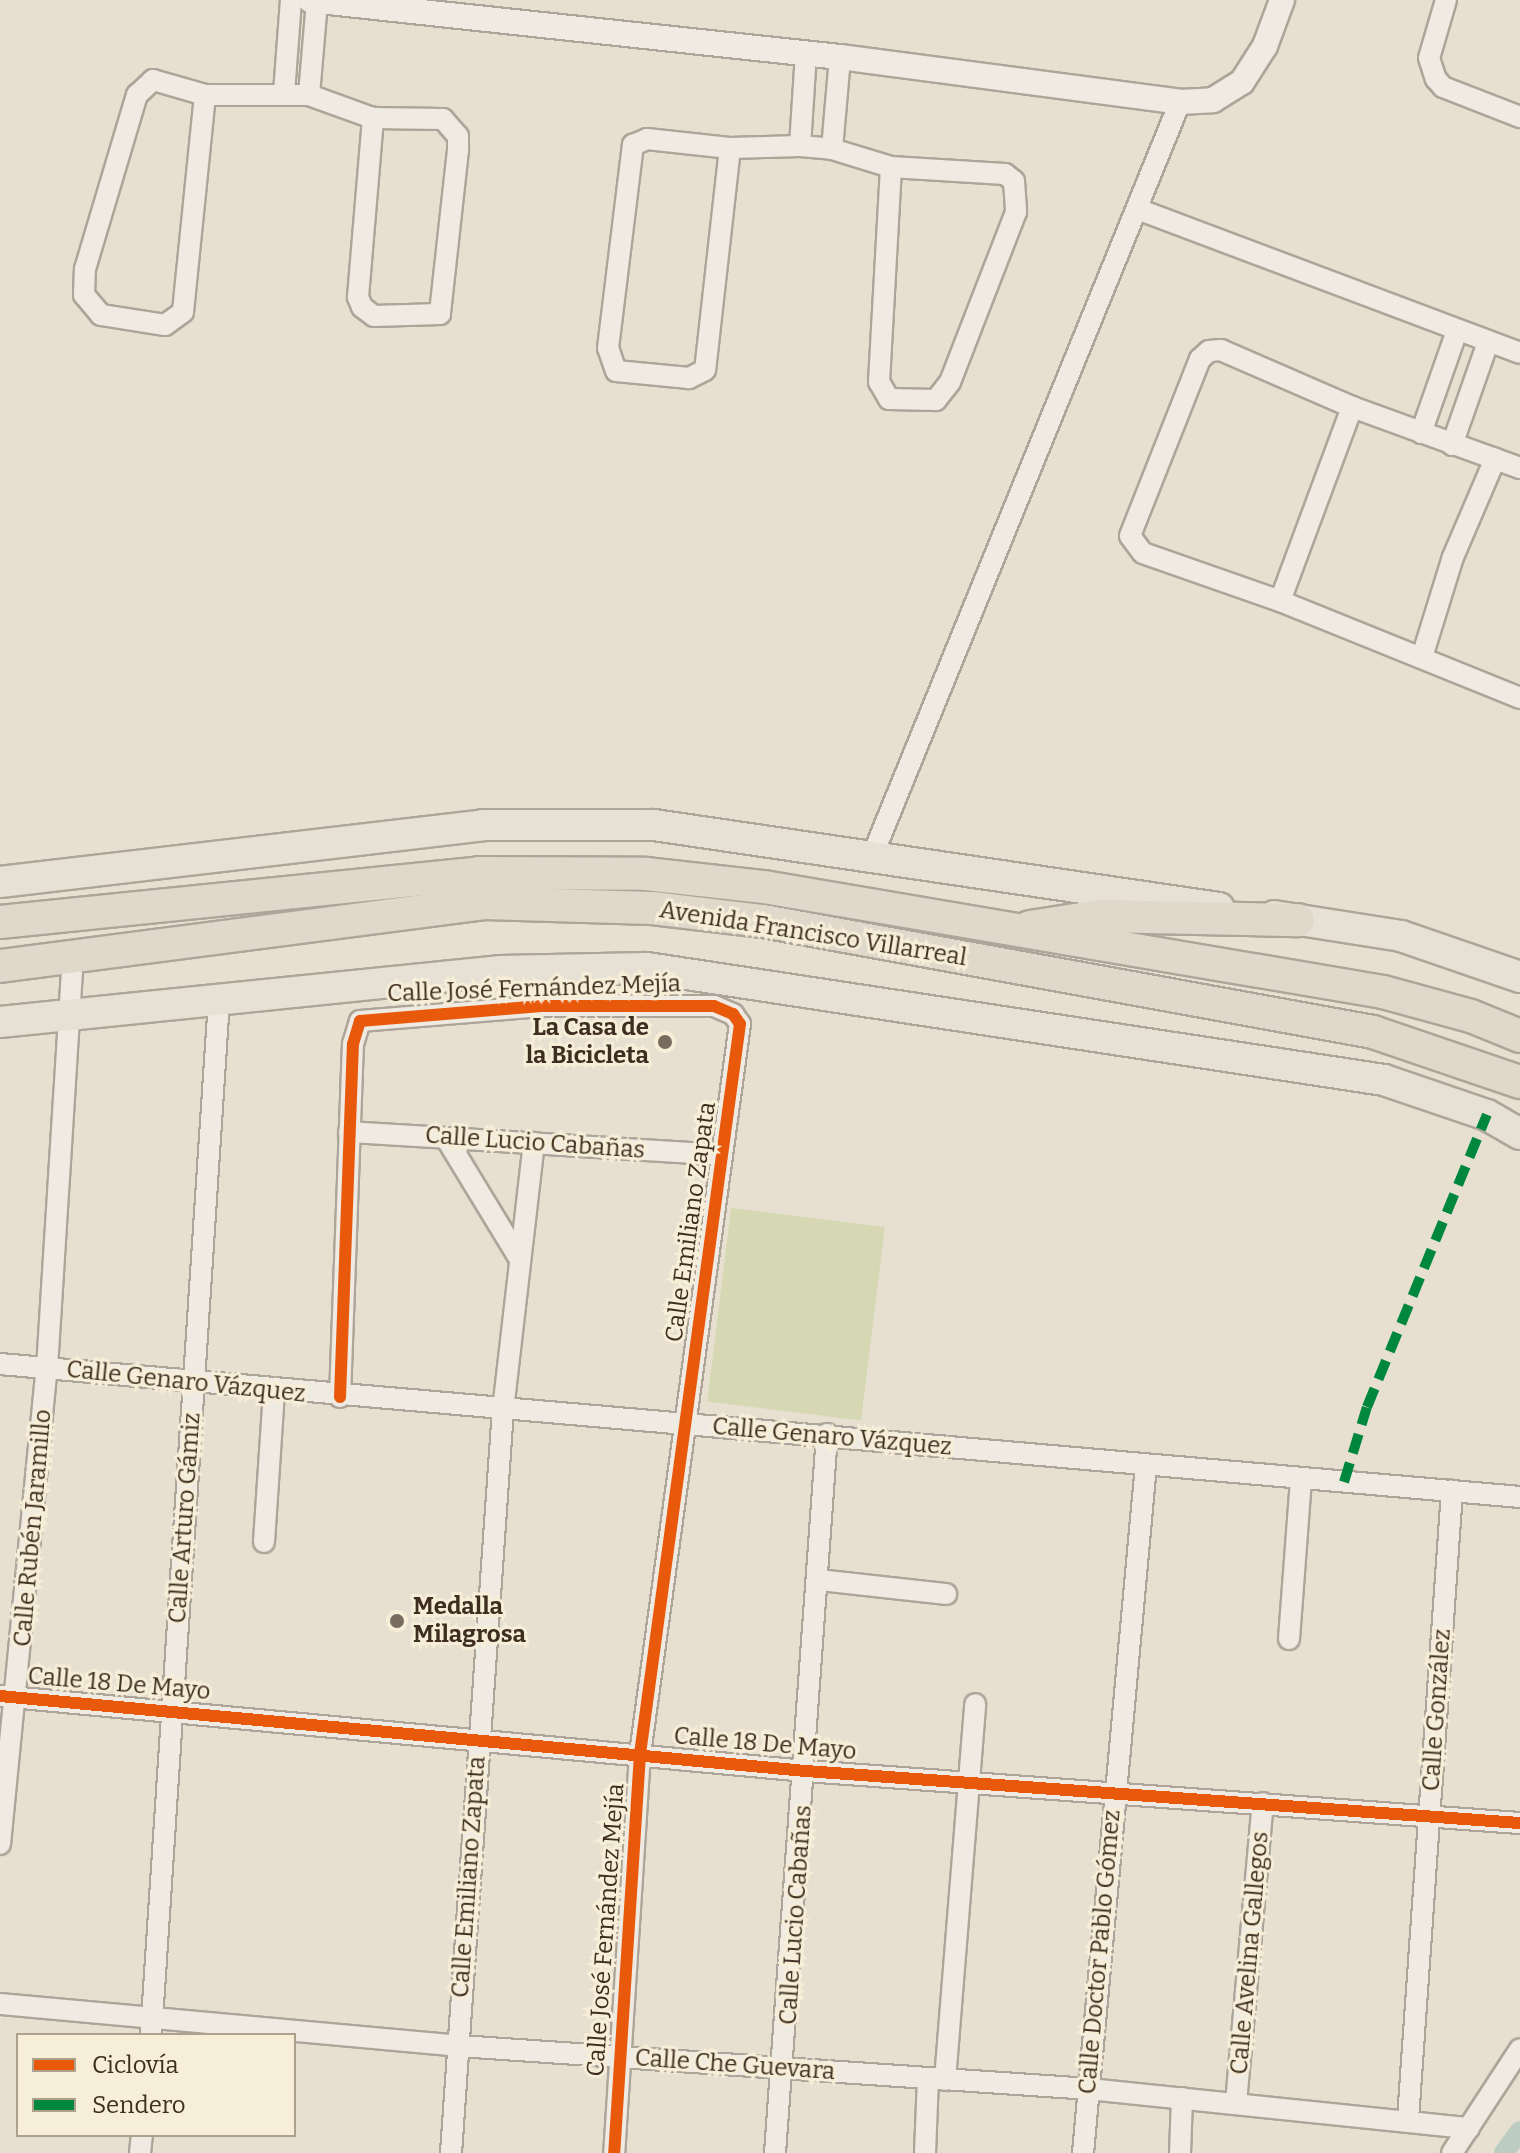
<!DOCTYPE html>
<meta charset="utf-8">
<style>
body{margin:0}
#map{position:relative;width:1520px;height:2153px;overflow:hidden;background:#e7e0d1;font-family:Bitter,serif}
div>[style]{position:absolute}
.green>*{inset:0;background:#d6d7b3;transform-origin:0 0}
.canal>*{height:20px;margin:-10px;padding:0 10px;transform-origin:10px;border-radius:10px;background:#bcccc2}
.roads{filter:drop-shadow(2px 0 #ada599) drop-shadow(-2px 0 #ada599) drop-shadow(0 2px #ada599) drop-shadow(0 -2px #ada599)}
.minor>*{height:20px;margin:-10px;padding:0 10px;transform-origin:10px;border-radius:10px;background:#efebe3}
.tertiary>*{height:24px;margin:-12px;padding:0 12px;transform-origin:12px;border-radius:12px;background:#efebe3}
.primary>*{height:30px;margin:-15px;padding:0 15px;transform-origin:15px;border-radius:15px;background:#e6e1d4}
.trunk>*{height:32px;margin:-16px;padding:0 16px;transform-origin:16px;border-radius:16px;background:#e0d9cb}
.quiet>*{height:10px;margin-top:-5px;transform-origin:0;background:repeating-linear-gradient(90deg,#00873e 0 20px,transparent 0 30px)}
.cycleway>*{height:12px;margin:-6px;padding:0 6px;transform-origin:6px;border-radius:6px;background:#e8590c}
.dots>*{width:22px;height:22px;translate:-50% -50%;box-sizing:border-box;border:4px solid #f7eed8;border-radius:50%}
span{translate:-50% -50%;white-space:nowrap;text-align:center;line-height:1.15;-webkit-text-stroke:6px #f7eed8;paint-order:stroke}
.street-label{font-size:24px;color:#3d2e20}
.poi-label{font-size:24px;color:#3d2e20;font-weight:700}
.right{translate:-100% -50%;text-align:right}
.left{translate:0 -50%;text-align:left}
.legend{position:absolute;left:16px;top:2033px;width:280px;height:104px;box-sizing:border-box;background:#f7eed8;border:2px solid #ada18e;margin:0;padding:10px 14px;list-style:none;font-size:24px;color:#3d2e20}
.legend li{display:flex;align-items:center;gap:16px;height:40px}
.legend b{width:40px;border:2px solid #ada18e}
</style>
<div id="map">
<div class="green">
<i style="left:731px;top:1208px;width:155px;height:195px;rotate:7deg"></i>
</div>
<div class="canal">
<i style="left:1504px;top:2153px;width:27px;rotate:-54deg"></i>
</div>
<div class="roads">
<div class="minor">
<i style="left:1446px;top:0;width:60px;rotate:106.3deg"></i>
<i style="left:1429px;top:58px;width:22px;rotate:72deg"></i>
<i style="left:1436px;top:79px;width:11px;rotate:49deg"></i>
<i style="left:1443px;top:87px;width:83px;rotate:21.3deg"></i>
<i style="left:284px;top:93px;width:93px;rotate:-85.7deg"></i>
<i style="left:205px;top:95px;width:218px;rotate:95.8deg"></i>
<i style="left:183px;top:312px;width:22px;rotate:144deg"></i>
<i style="left:165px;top:325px;width:65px;rotate:-171.1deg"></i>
<i style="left:101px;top:315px;width:26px;rotate:-130deg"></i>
<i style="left:84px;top:295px;width:26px;rotate:-88deg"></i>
<i style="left:85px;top:269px;width:182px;rotate:-73.4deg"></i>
<i style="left:137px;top:95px;width:22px;rotate:-43deg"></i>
<i style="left:153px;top:80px;width:54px;rotate:16.1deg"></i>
<i style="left:205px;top:95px;width:104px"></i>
<i style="left:309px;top:95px;width:68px;rotate:19.8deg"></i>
<i style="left:373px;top:118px;width:70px;rotate:0.8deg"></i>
<i style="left:443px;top:119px;width:23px;rotate:49deg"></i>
<i style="left:458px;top:136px;width:14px;rotate:90deg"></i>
<i style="left:458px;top:150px;width:165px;rotate:96.3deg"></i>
<i style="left:440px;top:314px;width:66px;rotate:178.3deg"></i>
<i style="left:374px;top:316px;width:15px;rotate:-143deg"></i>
<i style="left:362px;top:307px;width:11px;rotate:-112deg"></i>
<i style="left:358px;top:297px;width:180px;rotate:-85.2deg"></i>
<i style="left:309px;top:95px;width:94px;rotate:-85.1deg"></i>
<i style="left:800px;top:146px;width:92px;rotate:-86.3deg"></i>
<i style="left:730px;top:148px;width:223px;rotate:96.4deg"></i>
<i style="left:705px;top:370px;width:18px;rotate:153deg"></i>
<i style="left:689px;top:378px;width:73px;rotate:-174.5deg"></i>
<i style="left:616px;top:371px;width:24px;rotate:-109deg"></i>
<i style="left:608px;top:348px;width:205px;rotate:-83deg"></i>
<i style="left:633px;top:145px;width:15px;rotate:-23deg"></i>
<i style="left:647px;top:139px;width:83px;rotate:6.2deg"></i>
<i style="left:730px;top:148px;width:70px;rotate:-1.6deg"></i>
<i style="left:800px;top:146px;width:32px;rotate:5deg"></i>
<i style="left:832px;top:149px;width:62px;rotate:17deg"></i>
<i style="left:891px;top:167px;width:114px;rotate:3.5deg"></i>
<i style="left:1005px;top:174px;width:11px;rotate:38deg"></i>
<i style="left:1014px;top:181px;width:31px;rotate:86deg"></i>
<i style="left:1016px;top:212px;width:182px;rotate:111.2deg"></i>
<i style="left:950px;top:382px;width:23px;rotate:128deg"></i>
<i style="left:936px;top:400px;width:47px;rotate:-178.8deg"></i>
<i style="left:889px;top:399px;width:20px;rotate:-120deg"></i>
<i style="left:879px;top:382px;width:215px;rotate:-86.8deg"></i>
<i style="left:832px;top:149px;width:92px;rotate:-85deg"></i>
<i style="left:1137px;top:209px;width:409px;rotate:20.6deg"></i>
<i style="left:1421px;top:433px;width:108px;rotate:-70.6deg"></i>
<i style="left:1452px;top:445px;width:109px;rotate:-70.7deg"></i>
<i style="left:1520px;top:468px;width:179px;rotate:-160deg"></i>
<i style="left:1352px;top:407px;width:143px;rotate:-156.5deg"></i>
<i style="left:1221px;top:350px;width:12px;rotate:175deg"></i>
<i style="left:1209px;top:351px;width:12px;rotate:138deg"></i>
<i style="left:1200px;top:359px;width:190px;rotate:111.6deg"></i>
<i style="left:1130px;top:536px;width:21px;rotate:53deg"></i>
<i style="left:1143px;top:553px;width:145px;rotate:19.3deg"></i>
<i style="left:1280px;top:601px;width:259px;rotate:22deg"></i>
<i style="left:1280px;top:601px;width:207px;rotate:-69.6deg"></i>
<i style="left:1422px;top:657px;width:105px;rotate:-72.8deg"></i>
<i style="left:1453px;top:557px;width:107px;rotate:-66.8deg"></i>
<i style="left:873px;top:854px;width:812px;rotate:-67.79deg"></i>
<i style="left:349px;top:1132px;width:373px;rotate:3.5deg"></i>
<i style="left:446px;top:1138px;width:140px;rotate:58.7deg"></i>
<i style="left:0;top:1364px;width:1526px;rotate:5deg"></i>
<i style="left:340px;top:1397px;width:353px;rotate:-87.9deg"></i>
<i style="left:353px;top:1044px;width:24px;rotate:-73deg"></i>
<i style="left:360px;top:1021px;width:185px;rotate:-4.7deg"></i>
<i style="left:544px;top:1006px;width:170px"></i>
<i style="left:714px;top:1006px;width:21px;rotate:23deg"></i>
<i style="left:733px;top:1014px;width:12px;rotate:55deg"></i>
<i style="left:740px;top:1024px;width:737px;rotate:97.8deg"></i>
<i style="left:640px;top:1754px;width:400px;rotate:93.7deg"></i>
<i style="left:264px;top:1542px;width:151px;rotate:-86.2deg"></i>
<i style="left:819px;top:1580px;width:128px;rotate:6.3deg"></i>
<i style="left:1289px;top:1639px;width:161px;rotate:-85.7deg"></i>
<i style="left:0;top:1696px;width:809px;rotate:5.32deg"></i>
<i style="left:806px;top:1771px;width:716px;rotate:4.17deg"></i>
<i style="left:0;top:1844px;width:478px;rotate:-84.4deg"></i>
<i style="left:47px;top:1368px;width:398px;rotate:-86.4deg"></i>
<i style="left:0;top:2004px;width:461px;rotate:5.2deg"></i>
<i style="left:459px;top:2046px;width:631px;rotate:3.9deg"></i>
<i style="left:1089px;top:2089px;width:382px;rotate:5.9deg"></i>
<i style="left:151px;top:2035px;width:1036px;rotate:-86.24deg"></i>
<i style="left:945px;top:2080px;width:377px;rotate:-85.4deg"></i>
<i style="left:1236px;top:2103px;width:301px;rotate:-84.9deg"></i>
<i style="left:1408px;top:2119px;width:630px;rotate:-85.99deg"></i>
<i style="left:140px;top:2153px;width:18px;rotate:-84deg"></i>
<i style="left:451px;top:2153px;width:745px;rotate:-86deg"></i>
<i style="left:503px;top:1410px;width:269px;rotate:-83.4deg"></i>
<i style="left:775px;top:2153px;width:721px;rotate:-85.86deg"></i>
<i style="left:925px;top:2153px;width:74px;rotate:-87.7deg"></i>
<i style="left:1083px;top:2153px;width:691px;rotate:-84.77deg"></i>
<i style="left:1180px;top:2153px;width:55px;rotate:-87.9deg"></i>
<i style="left:1452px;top:2153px;width:124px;rotate:-56.8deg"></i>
</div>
<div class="tertiary">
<i style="left:310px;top:0;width:533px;rotate:6.14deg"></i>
<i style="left:840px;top:57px;width:343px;rotate:7.5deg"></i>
<i style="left:1180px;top:102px;width:33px;rotate:-3deg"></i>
<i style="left:1213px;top:100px;width:34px;rotate:-32deg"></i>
<i style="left:1242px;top:82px;width:43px;rotate:-57.4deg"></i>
<i style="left:1265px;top:46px;width:49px;rotate:-69.7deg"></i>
</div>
<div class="primary">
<i style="left:0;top:882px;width:486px;rotate:-6.7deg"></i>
<i style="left:483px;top:825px;width:171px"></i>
<i style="left:654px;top:825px;width:571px;rotate:8.36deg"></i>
<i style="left:1274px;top:916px;width:129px;rotate:8.9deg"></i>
<i style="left:1401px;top:936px;width:126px;rotate:19deg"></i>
<i style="left:0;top:1022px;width:503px;rotate:-5.82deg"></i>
<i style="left:500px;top:971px;width:147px;rotate:-1.2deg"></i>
<i style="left:647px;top:968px;width:745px;rotate:8.64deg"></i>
<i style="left:1384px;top:1080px;width:109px;rotate:18.8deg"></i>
<i style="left:1487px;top:1115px;width:38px;rotate:30deg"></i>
</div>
<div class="trunk">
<i style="left:0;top:922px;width:481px;rotate:-5.8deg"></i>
<i style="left:479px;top:873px;width:167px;rotate:0.3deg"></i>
<i style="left:646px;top:874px;width:119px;rotate:6.3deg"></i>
<i style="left:764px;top:887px;width:628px;rotate:9.63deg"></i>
<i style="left:1383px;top:992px;width:91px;rotate:15.3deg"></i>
<i style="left:1471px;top:1016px;width:53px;rotate:22.2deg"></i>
<i style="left:1030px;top:927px;width:71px;rotate:-8.9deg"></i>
<i style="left:1100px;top:916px;width:198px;rotate:1.2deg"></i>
<i style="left:0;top:966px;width:486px;rotate:-7.4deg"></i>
<i style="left:482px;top:903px;width:170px;rotate:1.7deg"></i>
<i style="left:652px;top:908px;width:112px;rotate:6.7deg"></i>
<i style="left:763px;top:921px;width:620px;rotate:10.31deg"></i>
<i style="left:1373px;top:1032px;width:155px;rotate:18.8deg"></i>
</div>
</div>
<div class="quiet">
<i style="left:1344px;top:1482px;width:78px;rotate:-73deg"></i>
<i style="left:1367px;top:1407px;width:316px;rotate:-67.7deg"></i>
</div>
<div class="cycleway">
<i style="left:340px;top:1397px;width:353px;rotate:-87.9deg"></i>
<i style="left:353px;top:1044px;width:24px;rotate:-73deg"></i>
<i style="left:360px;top:1021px;width:185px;rotate:-4.7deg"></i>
<i style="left:544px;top:1006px;width:170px"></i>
<i style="left:714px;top:1006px;width:21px;rotate:23deg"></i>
<i style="left:733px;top:1014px;width:12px;rotate:55deg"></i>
<i style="left:740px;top:1024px;width:737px;rotate:97.8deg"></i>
<i style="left:640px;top:1754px;width:400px;rotate:93.7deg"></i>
<i style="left:0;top:1696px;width:809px;rotate:5.32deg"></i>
<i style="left:806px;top:1771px;width:716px;rotate:4.17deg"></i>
</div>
<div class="dots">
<i style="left:665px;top:1042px;background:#786c5e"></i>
<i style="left:397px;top:1621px;background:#786c5e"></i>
</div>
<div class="street-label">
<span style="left:813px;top:934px;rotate:9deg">Avenida Francisco Villarreal</span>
<span style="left:534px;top:989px;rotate:-2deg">Calle José Fernández Mejía</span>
<span style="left:535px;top:1143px;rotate:4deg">Calle Lucio Cabañas</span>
<span style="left:691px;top:1222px;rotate:-82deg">Calle Emiliano Zapata</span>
<span style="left:186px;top:1382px;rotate:6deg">Calle Genaro Vázquez</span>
<span style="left:832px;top:1437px;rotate:5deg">Calle Genaro Vázquez</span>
<span style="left:185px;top:1518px;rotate:-86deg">Calle Arturo Gámiz</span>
<span style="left:33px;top:1528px;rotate:-85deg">Calle Rubén Jaramillo</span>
<span style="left:119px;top:1684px;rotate:5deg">Calle 18 De Mayo</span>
<span style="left:1437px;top:1710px;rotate:-86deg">Calle González</span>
<span style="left:765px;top:1744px;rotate:5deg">Calle 18 De Mayo</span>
<span style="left:469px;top:1877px;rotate:-86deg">Calle Emiliano Zapata</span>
<span style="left:796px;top:1915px;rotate:-86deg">Calle Lucio Cabañas</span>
<span style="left:606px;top:1930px;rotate:-86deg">Calle José Fernández Mejía</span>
<span style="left:1100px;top:1952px;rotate:-85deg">Calle Doctor Pablo Gómez</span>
<span style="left:1250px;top:1953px;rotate:-85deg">Calle Avelina Gallegos</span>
<span style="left:735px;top:2065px;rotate:4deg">Calle Che Guevara</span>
</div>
<div class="poi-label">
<span class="right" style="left:649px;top:1042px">La Casa de<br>la Bicicleta</span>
<span class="left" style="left:413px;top:1621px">Medalla<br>Milagrosa</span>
</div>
<ul class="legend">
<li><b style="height:10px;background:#e8590c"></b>Ciclovía</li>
<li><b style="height:10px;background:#00873e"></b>Sendero</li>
</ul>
</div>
